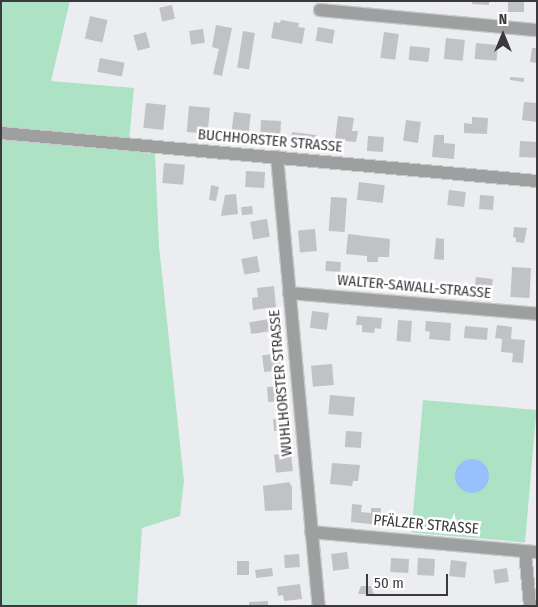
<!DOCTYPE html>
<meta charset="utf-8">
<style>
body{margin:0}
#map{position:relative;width:538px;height:607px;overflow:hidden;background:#ecedf1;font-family:"Fira Sans Condensed",sans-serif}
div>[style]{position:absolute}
.green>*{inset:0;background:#ade2c4;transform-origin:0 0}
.water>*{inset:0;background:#97c1fb}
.round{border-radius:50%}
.building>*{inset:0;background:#c1c2c6;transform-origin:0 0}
.roads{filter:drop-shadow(1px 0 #c8c9cd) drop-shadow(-1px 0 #c8c9cd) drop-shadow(0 1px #c8c9cd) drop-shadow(0 -1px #c8c9cd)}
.street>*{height:12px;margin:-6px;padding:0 6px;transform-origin:6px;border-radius:6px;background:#9ea09f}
span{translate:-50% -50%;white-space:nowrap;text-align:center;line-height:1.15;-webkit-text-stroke:5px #fff;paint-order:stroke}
.street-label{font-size:15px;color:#3a3a3c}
.frame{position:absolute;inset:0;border:2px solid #3a3a3c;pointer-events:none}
.north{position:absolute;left:478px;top:10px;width:50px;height:50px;-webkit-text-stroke:4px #fff;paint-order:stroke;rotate:0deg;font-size:14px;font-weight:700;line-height:20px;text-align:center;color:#3a3a3c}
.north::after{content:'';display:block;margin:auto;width:18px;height:22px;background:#3a3a3c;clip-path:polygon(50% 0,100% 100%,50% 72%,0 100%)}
.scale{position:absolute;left:366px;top:574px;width:82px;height:22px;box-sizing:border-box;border:2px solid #3a3a3c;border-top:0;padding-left:6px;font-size:15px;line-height:18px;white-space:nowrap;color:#3a3a3c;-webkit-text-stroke:4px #fff;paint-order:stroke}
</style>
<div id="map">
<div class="green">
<i style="clip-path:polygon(1px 1px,70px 1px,51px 81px,134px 88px,128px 151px,155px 154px,159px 246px,184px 481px,180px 516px,142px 528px,137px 606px,1px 606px)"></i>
<i style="left:423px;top:400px;width:114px;height:133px;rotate:5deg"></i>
</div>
<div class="water">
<i class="round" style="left:455px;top:459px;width:34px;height:34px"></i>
</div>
<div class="building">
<i style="clip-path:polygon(472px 1px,489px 1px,489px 5px,472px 4px)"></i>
<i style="left:508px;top:1px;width:16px;height:11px"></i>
<i style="left:172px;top:5px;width:14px;height:13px;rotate:78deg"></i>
<i style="left:90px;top:16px;width:18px;height:23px;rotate:13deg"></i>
<i style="clip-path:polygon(281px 20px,299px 23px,298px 27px,305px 28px,302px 44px,271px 38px,274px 22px,280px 23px)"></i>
<i style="clip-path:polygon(216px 25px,232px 28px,222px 76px,213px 74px,219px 49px,212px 47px)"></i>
<i style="left:318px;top:27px;width:17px;height:14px;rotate:10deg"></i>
<i style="left:203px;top:29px;width:14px;height:14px;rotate:82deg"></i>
<i style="left:243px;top:31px;width:12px;height:37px;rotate:9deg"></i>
<i style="left:146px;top:32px;width:16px;height:13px;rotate:75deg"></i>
<i style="left:384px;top:32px;width:15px;height:26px;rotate:8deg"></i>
<i style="left:446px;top:38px;width:19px;height:21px;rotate:6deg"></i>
<i style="left:476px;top:43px;width:22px;height:16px;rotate:5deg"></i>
<i style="left:410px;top:46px;width:20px;height:14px;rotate:6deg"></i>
<i style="clip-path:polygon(532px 48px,537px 48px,536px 63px,530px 62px)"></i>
<i style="left:100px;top:58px;width:25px;height:14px;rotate:11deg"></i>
<i style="clip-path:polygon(510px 77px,524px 78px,524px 82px,510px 80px)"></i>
<i style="clip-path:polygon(524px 102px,537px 103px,537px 122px,522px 120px)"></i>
<i style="left:146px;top:103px;width:20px;height:25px;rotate:6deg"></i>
<i style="left:189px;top:106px;width:21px;height:26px;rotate:5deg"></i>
<i style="left:234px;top:112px;width:17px;height:25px;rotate:7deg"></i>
<i style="clip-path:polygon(338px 116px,354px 118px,352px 131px,358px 131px,356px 142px,335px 140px)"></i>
<i style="clip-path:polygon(472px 117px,488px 118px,487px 134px,464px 133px,464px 123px,472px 124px)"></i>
<i style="left:261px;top:120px;width:20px;height:18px;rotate:3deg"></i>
<i style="left:406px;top:120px;width:15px;height:21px;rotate:8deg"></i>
<i style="left:292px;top:132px;width:26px;height:17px;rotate:7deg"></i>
<i style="clip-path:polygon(434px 135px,444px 135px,444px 143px,455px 144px,454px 159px,432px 157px)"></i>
<i style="left:368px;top:136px;width:16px;height:15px;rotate:4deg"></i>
<i style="left:520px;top:141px;width:17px;height:16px;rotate:3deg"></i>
<i style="left:164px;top:163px;width:21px;height:20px;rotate:5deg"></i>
<i style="left:246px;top:171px;width:19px;height:16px;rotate:3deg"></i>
<i style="left:359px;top:182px;width:26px;height:18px;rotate:7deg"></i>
<i style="clip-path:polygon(211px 185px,219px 187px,216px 201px,209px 200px)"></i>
<i style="left:449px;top:190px;width:17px;height:15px;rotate:7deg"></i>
<i style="clip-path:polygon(236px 194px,238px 214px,221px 216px,225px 195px)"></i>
<i style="left:480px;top:195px;width:14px;height:14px;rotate:4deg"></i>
<i style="left:331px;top:197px;width:16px;height:34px;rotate:4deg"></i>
<i style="left:252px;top:206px;width:8px;height:11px;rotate:83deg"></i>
<i style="left:267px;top:219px;width:18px;height:17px;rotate:81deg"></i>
<i style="clip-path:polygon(514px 227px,527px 228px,524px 243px,516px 242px,516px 238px,513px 237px)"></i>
<i style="left:315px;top:229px;width:22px;height:17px;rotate:85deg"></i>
<i style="clip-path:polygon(348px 234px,390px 239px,389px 257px,378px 257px,378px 262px,367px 262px,367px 256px,346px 254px)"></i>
<i style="clip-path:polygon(436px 238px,444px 239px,444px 260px,434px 259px)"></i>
<i style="left:257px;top:256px;width:16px;height:16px;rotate:79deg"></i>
<i style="left:326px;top:261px;width:15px;height:10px;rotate:4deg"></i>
<i style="left:512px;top:267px;width:19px;height:30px;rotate:3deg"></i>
<i style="left:476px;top:277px;width:17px;height:16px;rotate:7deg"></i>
<i style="clip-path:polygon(274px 286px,276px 307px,253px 310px,252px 298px,258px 297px,257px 288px)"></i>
<i style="left:312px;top:311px;width:17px;height:17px;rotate:7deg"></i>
<i style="clip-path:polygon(357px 316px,382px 318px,381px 329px,375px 328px,374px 333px,362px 332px,362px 325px,356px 325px)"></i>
<i style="left:276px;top:318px;width:12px;height:27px;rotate:81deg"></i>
<i style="left:398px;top:320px;width:14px;height:21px;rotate:4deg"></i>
<i style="clip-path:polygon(426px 321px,451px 323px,450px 341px,429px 339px,430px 332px,425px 331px)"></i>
<i style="clip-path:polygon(497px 325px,512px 327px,511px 339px,525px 340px,523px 363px,512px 362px,513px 353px,501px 352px,502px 339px,495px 338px)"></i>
<i style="left:465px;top:326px;width:23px;height:12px;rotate:5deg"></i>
<i style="left:280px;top:353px;width:17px;height:18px;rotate:83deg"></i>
<i style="left:332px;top:364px;width:21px;height:21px;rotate:85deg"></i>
<i style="left:282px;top:386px;width:15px;height:15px;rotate:86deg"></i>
<i style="left:330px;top:395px;width:25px;height:19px;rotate:5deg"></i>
<i style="left:286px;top:418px;width:12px;height:13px;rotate:85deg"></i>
<i style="left:346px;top:431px;width:16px;height:16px;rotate:4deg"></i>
<i style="left:291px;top:453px;width:18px;height:17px;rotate:84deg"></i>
<i style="clip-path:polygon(332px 463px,360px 465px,358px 481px,353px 481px,352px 486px,330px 484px)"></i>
<i style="clip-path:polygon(289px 482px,292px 487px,292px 510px,265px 511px,263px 486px)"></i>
<i style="clip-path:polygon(352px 504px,362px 505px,361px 512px,371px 513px,371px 508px,381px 508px,380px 525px,351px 522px)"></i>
<i style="left:347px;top:552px;width:17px;height:16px;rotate:83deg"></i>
<i style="left:299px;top:554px;width:13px;height:15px;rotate:86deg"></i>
<i style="left:391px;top:558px;width:18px;height:14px;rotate:3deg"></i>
<i style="left:418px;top:558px;width:17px;height:17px;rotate:3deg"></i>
<i style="left:451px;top:560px;width:16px;height:16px;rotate:7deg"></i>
<i style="left:237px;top:561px;width:12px;height:14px"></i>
<i style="left:272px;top:568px;width:8px;height:17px;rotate:83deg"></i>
<i style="left:507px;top:568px;width:14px;height:14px;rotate:82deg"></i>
<i style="clip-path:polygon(300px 584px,302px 599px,284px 601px,283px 595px,278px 596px,277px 587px)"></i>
<i style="clip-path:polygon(361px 586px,371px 586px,374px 594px,358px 594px)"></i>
<i style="clip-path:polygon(268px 601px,268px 606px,249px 606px,249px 602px)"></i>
</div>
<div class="roads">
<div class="street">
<i style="left:320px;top:10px;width:218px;rotate:5.3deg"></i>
<i style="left:1px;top:133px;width:538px;rotate:5.12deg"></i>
<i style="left:277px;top:157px;width:451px;rotate:84.7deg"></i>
<i style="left:289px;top:293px;width:249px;rotate:4.8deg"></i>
<i style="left:311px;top:532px;width:227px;rotate:5.1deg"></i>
<i style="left:525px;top:551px;width:55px;rotate:84.8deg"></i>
</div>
</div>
<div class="street-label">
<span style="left:270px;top:141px;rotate:5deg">BUCHHORSTER STRASSE</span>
<span style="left:414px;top:287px;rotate:5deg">WALTER-SAWALL-STRASSE</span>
<span style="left:281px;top:383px;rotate:-95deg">WUHLHORSTER STRASSE</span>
<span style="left:426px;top:525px;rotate:5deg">PFÄLZER STRASSE</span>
</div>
<div class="frame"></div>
<div class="north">N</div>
<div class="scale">50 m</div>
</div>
